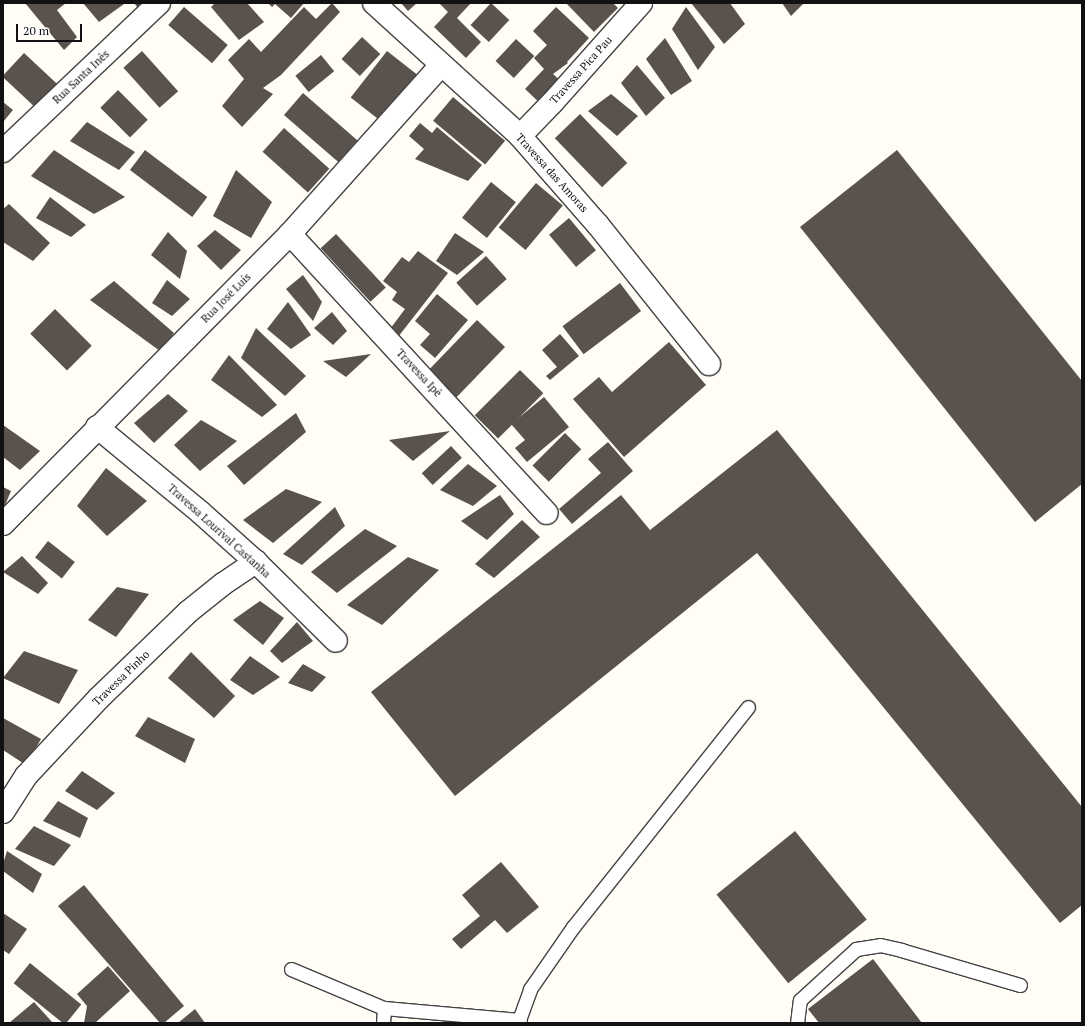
<!DOCTYPE html>
<meta charset="utf-8">
<style>
body{margin:0}
#map{position:relative;width:1085px;height:1026px;overflow:hidden;background:#fffdf5;font-family:"PT Serif",serif}
div>[style]{position:absolute}
.building>*{inset:0;background:#5a524d;transform-origin:0 0}
.roads{filter:drop-shadow(1px 0 #444) drop-shadow(-1px 0 #444) drop-shadow(0 1px #444) drop-shadow(0 -1px #444)}
.service>*{height:13px;margin:-6.5px;padding:0 6.5px;transform-origin:6.5px;border-radius:6.5px;background:#fff}
.minor>*{height:22px;margin:-11px;padding:0 11px;transform-origin:11px;border-radius:11px;background:#fff}
span{translate:-50% -50%;white-space:nowrap;text-align:center;line-height:1.15;-webkit-text-stroke:4px #fff;paint-order:stroke}
.street-label{font-size:11px;color:#111}
.frame{position:absolute;inset:0;border:4px solid #111;pointer-events:none}
.scale{position:absolute;left:16px;top:24px;width:66px;height:18px;box-sizing:border-box;border:2px solid #111;border-top:0;padding-left:5px;font-size:12px;line-height:14px;white-space:nowrap;color:#111;-webkit-text-stroke:3px #fff;paint-order:stroke}
</style>
<div id="map">
<div class="building">
<i style="clip-path:polygon(25px 3px,66px 3px,57px 10px,77px 37px,64px 50px)"></i>
<i style="clip-path:polygon(83px 3px,123px 3px,124px 4px,99px 22px)"></i>
<i style="clip-path:polygon(134px 3px,144px 3px,138px 8px)"></i>
<i style="clip-path:polygon(215px 3px,247px 3px,264px 22px,239px 40px,211px 7px)"></i>
<i style="clip-path:polygon(268px 3px,304px 3px,291px 18px,275px 4px,272px 7px)"></i>
<i style="clip-path:polygon(332px 3px,340px 12px,281px 75px,263px 88px,273px 94px,242px 127px,222px 106px,244px 79px,228px 60px,249px 39px,261px 52px,304px 7px,316px 19px)"></i>
<i style="clip-path:polygon(401px 3px,417px 3px,408px 11px)"></i>
<i style="clip-path:polygon(439px 3px,471px 3px,457px 18px,481px 42px,466px 58px,434px 27px,448px 12px)"></i>
<i style="left:491px;top:3px;width:25px;height:30px;rotate:43deg"></i>
<i style="clip-path:polygon(566px 3px,613px 3px,618px 8px,594px 32px)"></i>
<i style="clip-path:polygon(691px 3px,730px 3px,745px 24px,724px 44px)"></i>
<i style="clip-path:polygon(782px 3px,804px 3px,791px 16px)"></i>
<i style="left:184px;top:7px;width:58px;height:24px;rotate:41deg"></i>
<i style="clip-path:polygon(556px 7px,589px 38px,567px 62px,568px 63px,553px 74px,564px 84px,543px 106px,525px 89px,544px 69px,534px 58px,547px 45px,533px 31px)"></i>
<i style="clip-path:polygon(686px 7px,715px 47px,698px 70px,672px 29px)"></i>
<i style="left:362px;top:37px;width:25px;height:30px;rotate:43deg"></i>
<i style="clip-path:polygon(665px 38px,692px 81px,671px 95px,646px 59px)"></i>
<i style="left:516px;top:39px;width:25px;height:30px;rotate:43deg"></i>
<i style="left:142px;top:51px;width:54px;height:25px;rotate:48deg"></i>
<i style="left:387px;top:51px;width:41px;height:59px;rotate:38deg"></i>
<i style="left:24px;top:53px;width:48px;height:32px;rotate:43deg"></i>
<i style="left:321px;top:55px;width:21px;height:33px;rotate:51deg"></i>
<i style="clip-path:polygon(637px 65px,665px 98px,646px 116px,621px 83px)"></i>
<i style="left:118px;top:90px;width:42px;height:25px;rotate:45deg"></i>
<i style="left:303px;top:93px;width:72px;height:29px;rotate:41deg"></i>
<i style="clip-path:polygon(611px 94px,638px 116px,617px 136px,588px 111px)"></i>
<i style="left:453px;top:97px;width:68px;height:31px;rotate:40deg"></i>
<i style="clip-path:polygon(3px 102px,13px 110px,3px 122px)"></i>
<i style="left:580px;top:114px;width:68px;height:35px;rotate:46deg"></i>
<i style="clip-path:polygon(87px 122px,135px 152px,119px 170px,70px 141px)"></i>
<i style="clip-path:polygon(420px 123px,432px 133px,437px 127px,482px 165px,468px 181px,415px 159px,424px 149px,409px 136px)"></i>
<i style="left:284px;top:128px;width:61px;height:32px;rotate:42deg"></i>
<i style="clip-path:polygon(54px 150px,125px 197px,94px 214px,31px 176px)"></i>
<i style="left:145px;top:150px;width:78px;height:25px;rotate:37deg"></i>
<i style="clip-path:polygon(897px 150px,1082px 381px,1082px 484px,1035px 522px,800px 227px)"></i>
<i style="clip-path:polygon(236px 170px,272px 202px,251px 238px,213px 216px)"></i>
<i style="left:491px;top:182px;width:32px;height:46px;rotate:39deg"></i>
<i style="left:536px;top:183px;width:35px;height:58px;rotate:40deg"></i>
<i style="clip-path:polygon(50px 197px,86px 225px,71px 237px,36px 218px)"></i>
<i style="clip-path:polygon(9px 204px,50px 243px,33px 261px,3px 242px,3px 209px)"></i>
<i style="left:569px;top:218px;width:42px;height:26px;rotate:50deg"></i>
<i style="clip-path:polygon(215px 230px,241px 250px,221px 270px,197px 246px)"></i>
<i style="clip-path:polygon(168px 232px,187px 251px,180px 279px,151px 255px)"></i>
<i style="clip-path:polygon(455px 233px,484px 252px,457px 275px,436px 261px)"></i>
<i style="left:336px;top:234px;width:73px;height:21px;rotate:47deg"></i>
<i style="clip-path:polygon(418px 251px,448px 273px,398px 337px,387px 333px,405px 309px,392px 300px,397px 292px,383px 281px,402px 257px,409px 262px)"></i>
<i style="left:486px;top:256px;width:31px;height:40px;rotate:48deg"></i>
<i style="clip-path:polygon(303px 275px,322px 302px,313px 321px,286px 289px)"></i>
<i style="clip-path:polygon(167px 280px,190px 299px,172px 316px,152px 303px)"></i>
<i style="clip-path:polygon(114px 281px,174px 333px,160px 351px,90px 300px)"></i>
<i style="left:620px;top:283px;width:35px;height:72px;rotate:53deg"></i>
<i style="clip-path:polygon(437px 294px,468px 320px,435px 358px,420px 345px,430px 334px,415px 321px)"></i>
<i style="clip-path:polygon(288px 302px,311px 335px,291px 349px,267px 329px)"></i>
<i style="left:55px;top:309px;width:52px;height:35px;rotate:45deg"></i>
<i style="clip-path:polygon(332px 312px,347px 331px,333px 345px,314px 328px)"></i>
<i style="left:477px;top:320px;width:39px;height:74px;rotate:44deg"></i>
<i style="clip-path:polygon(256px 328px,306px 376px,285px 396px,241px 358px)"></i>
<i style="clip-path:polygon(560px 334px,579px 356px,550px 380px,546px 376px,557px 367px,542px 350px)"></i>
<i style="clip-path:polygon(669px 342px,706px 385px,624px 457px,573px 399px,599px 377px,612px 392px)"></i>
<i style="clip-path:polygon(371px 354px,346px 377px,323px 361px)"></i>
<i style="clip-path:polygon(229px 355px,277px 405px,262px 417px,211px 380px)"></i>
<i style="left:520px;top:370px;width:33px;height:64px;rotate:45deg"></i>
<i style="clip-path:polygon(168px 394px,188px 411px,154px 443px,134px 423px)"></i>
<i style="clip-path:polygon(544px 397px,569px 427px,527px 462px,515px 448px,525px 440px,511px 424px)"></i>
<i style="clip-path:polygon(296px 413px,306px 432px,244px 485px,227px 466px)"></i>
<i style="clip-path:polygon(201px 420px,237px 441px,200px 471px,174px 445px)"></i>
<i style="clip-path:polygon(3px 425px,40px 451px,20px 470px,3px 457px)"></i>
<i style="clip-path:polygon(777px 430px,1082px 807px,1082px 905px,1060px 923px,757px 553px,455px 796px,371px 692px,621px 495px,650px 530px)"></i>
<i style="clip-path:polygon(450px 431px,413px 461px,389px 440px)"></i>
<i style="left:565px;top:433px;width:23px;height:46px;rotate:45deg"></i>
<i style="clip-path:polygon(608px 442px,633px 471px,572px 524px,559px 509px,601px 473px,588px 459px)"></i>
<i style="left:451px;top:446px;width:16px;height:40px;rotate:47deg"></i>
<i style="clip-path:polygon(468px 464px,497px 486px,473px 506px,440px 490px)"></i>
<i style="clip-path:polygon(106px 468px,147px 501px,107px 536px,77px 506px)"></i>
<i style="clip-path:polygon(3px 487px,11px 491px,3px 510px)"></i>
<i style="clip-path:polygon(286px 489px,322px 502px,273px 543px,243px 520px)"></i>
<i style="clip-path:polygon(500px 495px,514px 514px,487px 540px,461px 521px)"></i>
<i style="clip-path:polygon(335px 507px,345px 526px,302px 565px,283px 554px)"></i>
<i style="clip-path:polygon(522px 520px,540px 537px,494px 578px,475px 564px)"></i>
<i style="clip-path:polygon(365px 529px,397px 546px,337px 593px,311px 572px)"></i>
<i style="left:48px;top:541px;width:34px;height:21px;rotate:38deg"></i>
<i style="clip-path:polygon(22px 556px,48px 583px,38px 594px,3px 572px)"></i>
<i style="clip-path:polygon(408px 557px,439px 570px,382px 625px,347px 605px)"></i>
<i style="clip-path:polygon(117px 587px,149px 594px,116px 637px,88px 620px)"></i>
<i style="clip-path:polygon(260px 601px,284px 618px,263px 645px,233px 620px)"></i>
<i style="clip-path:polygon(297px 622px,313px 641px,282px 663px,270px 651px)"></i>
<i style="clip-path:polygon(24px 651px,78px 670px,59px 704px,3px 678px)"></i>
<i style="clip-path:polygon(191px 652px,235px 696px,214px 718px,168px 678px)"></i>
<i style="clip-path:polygon(250px 656px,280px 677px,253px 695px,230px 680px)"></i>
<i style="clip-path:polygon(303px 664px,326px 677px,312px 692px,288px 683px)"></i>
<i style="clip-path:polygon(148px 717px,195px 739px,185px 763px,135px 736px)"></i>
<i style="clip-path:polygon(3px 718px,41px 739px,26px 765px,3px 750px)"></i>
<i style="clip-path:polygon(82px 771px,115px 793px,97px 810px,65px 791px)"></i>
<i style="clip-path:polygon(58px 801px,88px 818px,80px 838px,43px 821px)"></i>
<i style="clip-path:polygon(34px 826px,71px 845px,54px 866px,15px 849px)"></i>
<i style="left:795px;top:831px;width:114px;height:101px;rotate:51deg"></i>
<i style="clip-path:polygon(7px 851px,42px 874px,33px 893px,3px 871px,3px 864px)"></i>
<i style="clip-path:polygon(501px 862px,539px 907px,507px 933px,495px 920px,461px 949px,452px 939px,480px 916px,462px 895px)"></i>
<i style="clip-path:polygon(84px 885px,184px 1006px,164px 1023px,160px 1023px,58px 906px)"></i>
<i style="clip-path:polygon(3px 913px,27px 929px,9px 954px,3px 950px)"></i>
<i style="clip-path:polygon(873px 959px,922px 1023px,819px 1023px,808px 1009px)"></i>
<i style="left:30px;top:963px;width:66px;height:26px;rotate:39deg"></i>
<i style="clip-path:polygon(108px 966px,130px 991px,95px 1023px,84px 1023px,87px 1006px,77px 994px)"></i>
<i style="clip-path:polygon(34px 1002px,53px 1023px,9px 1023px)"></i>
<i style="clip-path:polygon(195px 1009px,205px 1023px,178px 1023px)"></i>
</div>
<div class="roads">
<div class="service">
<i style="left:291px;top:969px;width:101px;rotate:22.8deg"></i>
<i style="left:384px;top:1008px;width:136px;rotate:5.1deg"></i>
<i style="left:383px;top:1023px;width:15px;rotate:-86deg"></i>
<i style="left:520px;top:1023px;width:3px;rotate:-108deg"></i>
<i style="left:519px;top:1020px;width:33px;rotate:-70deg"></i>
<i style="left:530px;top:989px;width:75px;rotate:-55.3deg"></i>
<i style="left:573px;top:927px;width:281px;rotate:-51.5deg"></i>
<i style="left:797px;top:1023px;width:23px;rotate:-83deg"></i>
<i style="left:800px;top:1000px;width:76px;rotate:-42.3deg"></i>
<i style="left:856px;top:949px;width:24px;rotate:-9deg"></i>
<i style="left:880px;top:945px;width:22px;rotate:13deg"></i>
<i style="left:901px;top:950px;width:124px;rotate:16.4deg"></i>
</div>
<div class="minor">
<i style="left:374px;top:3px;width:197px;rotate:42.3deg"></i>
<i style="left:520px;top:136px;width:118px;rotate:48.8deg"></i>
<i style="left:598px;top:225px;width:178px;rotate:51.4deg"></i>
<i style="left:520px;top:136px;width:46px;rotate:-45.9deg"></i>
<i style="left:552px;top:103px;width:134px;rotate:-48.3deg"></i>
<i style="left:3px;top:151px;width:215px;rotate:-43.5deg"></i>
<i style="left:290px;top:234px;width:379px;rotate:47.4deg"></i>
<i style="left:97px;top:427px;width:134px;rotate:39.5deg"></i>
<i style="left:200px;top:512px;width:75px;rotate:41.8deg"></i>
<i style="left:256px;top:562px;width:112px;rotate:44.6deg"></i>
<i style="left:3px;top:524px;width:408px;rotate:-45.3deg"></i>
<i style="left:290px;top:234px;width:227px;rotate:-48.2deg"></i>
<i style="left:3px;top:812px;width:43px;rotate:-57.4deg"></i>
<i style="left:26px;top:776px;width:107px;rotate:-46.9deg"></i>
<i style="left:99px;top:698px;width:124px;rotate:-44deg"></i>
<i style="left:188px;top:612px;width:45px;rotate:-38.7deg"></i>
<i style="left:223px;top:584px;width:40px;rotate:-34deg"></i>
</div>
</div>
<div class="street-label">
<span style="left:581px;top:70px;rotate:-48deg">Travessa Pica Pau</span>
<span style="left:81px;top:77px;rotate:-43deg">Rua Santa Inês</span>
<span style="left:552px;top:173px;rotate:48deg">Travessa das Amoras</span>
<span style="left:226px;top:298px;rotate:-45deg">Rua José Luís</span>
<span style="left:419px;top:373px;rotate:47deg">Travessa Ipê</span>
<span style="left:219px;top:531px;rotate:42deg">Travessa Lourival Castanha</span>
<span style="left:121px;top:678px;rotate:-44deg">Travessa Pinho</span>
</div>
<div class="frame"></div>
<div class="scale">20 m</div>
</div>
